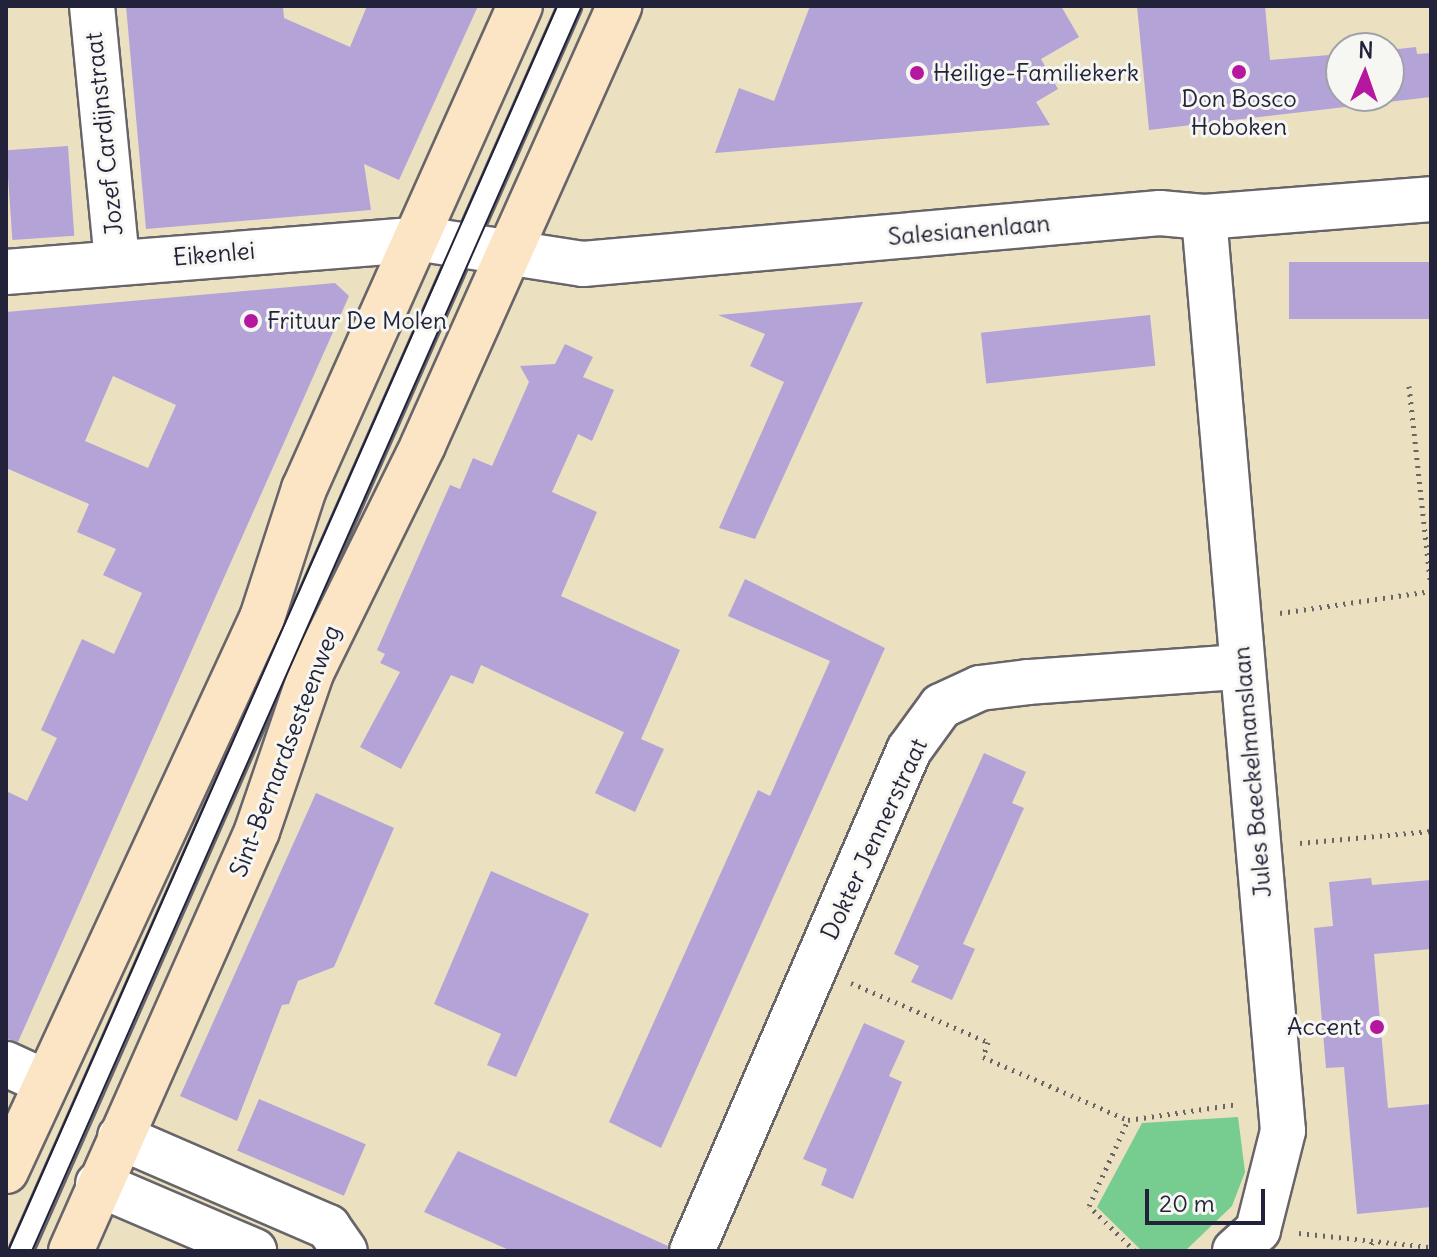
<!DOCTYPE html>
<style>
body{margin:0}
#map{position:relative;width:1437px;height:1257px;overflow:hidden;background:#ebe1c1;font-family:Delius,sans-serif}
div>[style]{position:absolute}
.green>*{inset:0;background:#77cc90}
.building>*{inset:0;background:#b4a3d7;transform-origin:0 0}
.path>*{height:5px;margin-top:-2.5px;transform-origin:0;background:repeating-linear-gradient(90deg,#68656a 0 2px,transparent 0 8px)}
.roads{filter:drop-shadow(2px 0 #68656a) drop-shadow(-2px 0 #68656a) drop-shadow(0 2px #68656a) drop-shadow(0 -2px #68656a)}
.service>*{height:22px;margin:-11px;padding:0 11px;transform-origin:11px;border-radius:11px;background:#fff}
.minor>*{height:44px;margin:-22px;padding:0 22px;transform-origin:22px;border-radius:22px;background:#fff}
.secondary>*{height:44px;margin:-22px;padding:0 22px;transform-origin:22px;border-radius:22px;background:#fce5c4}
.tram>*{height:2px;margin:-1px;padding:0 1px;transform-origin:1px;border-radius:1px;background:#22223b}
.dots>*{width:22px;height:22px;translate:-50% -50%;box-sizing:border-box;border:4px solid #f6f6f2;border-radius:50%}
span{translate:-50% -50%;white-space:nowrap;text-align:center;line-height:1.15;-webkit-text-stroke:6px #f6f6f2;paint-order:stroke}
.poi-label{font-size:24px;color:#22223b}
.left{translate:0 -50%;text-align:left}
.right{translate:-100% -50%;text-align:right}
.street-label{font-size:24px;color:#22223b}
.frame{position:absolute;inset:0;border:8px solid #22223b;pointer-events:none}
.north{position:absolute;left:1325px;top:32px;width:80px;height:80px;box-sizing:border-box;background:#f6f6f2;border:2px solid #a1a1a9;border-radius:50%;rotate:2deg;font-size:22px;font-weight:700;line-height:32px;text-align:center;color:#22223b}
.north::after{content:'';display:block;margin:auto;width:28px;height:36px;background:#b5179e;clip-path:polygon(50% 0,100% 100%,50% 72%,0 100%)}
.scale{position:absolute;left:1145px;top:1189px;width:120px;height:36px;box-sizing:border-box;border:4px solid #22223b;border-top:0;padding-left:10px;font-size:24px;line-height:28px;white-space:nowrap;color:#22223b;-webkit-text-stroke:6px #f6f6f2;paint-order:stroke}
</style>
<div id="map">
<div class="green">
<i style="clip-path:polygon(1238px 1117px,1245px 1172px,1232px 1206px,1185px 1251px,1142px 1251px,1097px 1207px,1142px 1123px)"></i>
</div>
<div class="building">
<i style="clip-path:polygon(126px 6px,283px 6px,284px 18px,350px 47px,367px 6px,478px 6px,399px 180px,364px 164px,371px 210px,146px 229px)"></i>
<i style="clip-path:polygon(810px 6px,1061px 6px,1079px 37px,1041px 59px,1058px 89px,1036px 102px,1050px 125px,715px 153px,739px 88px,774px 101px)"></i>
<i style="clip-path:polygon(1137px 6px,1265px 6px,1270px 60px,1341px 54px,1341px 96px,1389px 96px,1389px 50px,1416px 47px,1417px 54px,1431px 53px,1431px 97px,1149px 130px)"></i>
<i style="left:68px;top:146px;width:90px;height:62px;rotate:86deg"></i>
<i style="left:1431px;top:262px;width:57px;height:142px;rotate:90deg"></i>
<i style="clip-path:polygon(evenodd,335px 283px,349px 296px,18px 1042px,6px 1039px,6px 791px,27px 801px,57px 738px,41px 730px,82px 639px,114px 654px,142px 593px,103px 575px,116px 549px,77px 532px,89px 504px,6px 468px,6px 312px,335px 283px,113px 376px,176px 405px,148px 468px,85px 441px,113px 376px)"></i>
<i style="clip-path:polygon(863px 302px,755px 539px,719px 528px,784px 382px,750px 366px,765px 334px,718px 315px)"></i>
<i style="left:1150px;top:315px;width:51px;height:170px;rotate:84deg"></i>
<i style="clip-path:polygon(565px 344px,593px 357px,583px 377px,614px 390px,592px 441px,578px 434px,552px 492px,597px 512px,561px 596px,680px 650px,641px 739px,664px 749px,635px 812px,595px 793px,624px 732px,630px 735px,481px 665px,473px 684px,451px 675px,401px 769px,360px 747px,400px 672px,380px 663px,385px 654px,377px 650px,450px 485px,460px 489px,473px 458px,492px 466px,529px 382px,520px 366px,555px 364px)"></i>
<i style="clip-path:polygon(745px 579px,885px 648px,661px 1148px,609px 1122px,758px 790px,770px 796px,830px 661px,728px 616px)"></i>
<i style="clip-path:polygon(984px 753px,1026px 772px,1012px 803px,1024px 808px,963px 944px,975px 949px,952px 1000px,911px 982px,919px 966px,894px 954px)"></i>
<i style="clip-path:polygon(316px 793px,394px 828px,334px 967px,298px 981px,289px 1004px,282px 1005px,237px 1121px,180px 1096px)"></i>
<i style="clip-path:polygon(491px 871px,589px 914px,516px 1077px,487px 1065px,501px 1034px,434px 1004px)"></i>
<i style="clip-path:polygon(1371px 878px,1372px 885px,1431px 880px,1431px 949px,1374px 954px,1388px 1108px,1431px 1104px,1431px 1207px,1357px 1214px,1344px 1067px,1326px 1068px,1314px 928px,1333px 926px,1329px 882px)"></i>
<i style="clip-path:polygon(864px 1023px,905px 1041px,889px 1076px,902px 1082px,853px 1199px,821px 1185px,827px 1169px,803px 1159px)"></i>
<i style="left:259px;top:1099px;width:116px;height:56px;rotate:23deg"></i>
<i style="clip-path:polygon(458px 1151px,668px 1246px,667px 1251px,511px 1251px,424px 1212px)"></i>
</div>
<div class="path">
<i style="left:1409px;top:386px;width:195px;rotate:83.8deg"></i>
<i style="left:1280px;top:613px;width:153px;rotate:-8.3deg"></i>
<i style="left:1300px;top:843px;width:132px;rotate:-5.2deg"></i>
<i style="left:851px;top:983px;width:149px;rotate:23.3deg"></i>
<i style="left:988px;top:1042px;width:16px;rotate:108deg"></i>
<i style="left:983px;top:1057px;width:158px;rotate:23.5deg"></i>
<i style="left:1299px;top:1233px;width:133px;rotate:6.1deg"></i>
<i style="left:1135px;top:1251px;width:64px;rotate:-135.6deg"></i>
<i style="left:1089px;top:1206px;width:94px;rotate:-65.6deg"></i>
<i style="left:1128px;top:1120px;width:111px;rotate:-8.3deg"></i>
<i style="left:1367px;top:1251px;width:12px;rotate:-59deg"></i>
</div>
<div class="roads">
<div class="service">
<i style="left:21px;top:1251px;width:1361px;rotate:-66.2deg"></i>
</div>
<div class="minor">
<i style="left:92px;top:6px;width:258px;rotate:84.4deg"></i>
<i style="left:1204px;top:217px;width:917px;rotate:85.06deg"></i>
<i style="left:1283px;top:1131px;width:102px;rotate:104.2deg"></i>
<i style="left:1258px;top:1230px;width:31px;rotate:138deg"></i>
<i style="left:6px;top:272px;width:417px;rotate:-4.5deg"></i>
<i style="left:422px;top:239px;width:163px;rotate:8.8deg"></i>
<i style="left:583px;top:264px;width:579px;rotate:-5.05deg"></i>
<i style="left:1160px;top:213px;width:44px;rotate:5.2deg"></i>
<i style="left:1204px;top:217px;width:228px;rotate:-4.5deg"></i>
<i style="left:6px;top:1064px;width:43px;rotate:24.8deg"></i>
<i style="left:120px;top:1137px;width:227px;rotate:23.4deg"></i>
<i style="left:328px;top:1227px;width:29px;rotate:55deg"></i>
<i style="left:98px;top:1184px;width:170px;rotate:23.2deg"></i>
<i style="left:692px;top:1251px;width:546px;rotate:-66.58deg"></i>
<i style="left:909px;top:750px;width:54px;rotate:-54deg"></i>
<i style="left:941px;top:706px;width:43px;rotate:-24.8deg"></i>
<i style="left:980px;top:688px;width:48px;rotate:-7.1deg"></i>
<i style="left:1028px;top:682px;width:211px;rotate:-4.1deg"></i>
</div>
<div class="secondary">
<i style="left:6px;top:1171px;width:609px;rotate:-65.16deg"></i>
<i style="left:262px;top:618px;width:136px;rotate:-72deg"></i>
<i style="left:304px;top:489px;width:529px;rotate:-65.91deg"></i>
<i style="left:71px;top:1251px;width:459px;rotate:-66.1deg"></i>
<i style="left:257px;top:831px;width:167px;rotate:-71.1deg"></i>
<i style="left:311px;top:673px;width:254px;rotate:-63.8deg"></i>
<i style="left:423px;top:445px;width:481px;rotate:-65.9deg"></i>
</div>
</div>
<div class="tram">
<i style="left:8px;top:1251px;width:1361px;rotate:-66.2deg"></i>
<i style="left:32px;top:1251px;width:1361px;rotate:-66.17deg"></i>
</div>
<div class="dots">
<i style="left:1239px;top:72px;background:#b5179e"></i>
<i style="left:917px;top:73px;background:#b5179e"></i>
<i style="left:251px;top:321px;background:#b5179e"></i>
<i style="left:1377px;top:1027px;background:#b5179e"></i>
</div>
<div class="poi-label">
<span class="left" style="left:933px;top:73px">Heilige-Familiekerk</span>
<span style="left:1239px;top:113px">Don Bosco<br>Hoboken</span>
<span class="left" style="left:267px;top:321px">Frituur De Molen</span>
<span class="right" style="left:1361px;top:1027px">Accent</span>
</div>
<div class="street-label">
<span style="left:104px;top:134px;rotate:-96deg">Jozef Cardijnstraat</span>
<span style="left:969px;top:230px;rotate:-5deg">Salesianenlaan</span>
<span style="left:214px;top:254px;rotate:-5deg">Eikenlei</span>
<span style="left:285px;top:751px;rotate:-69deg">Sint-Bernardsesteenweg</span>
<span style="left:1252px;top:772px;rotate:-95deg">Jules Baeckelmanslaan</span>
<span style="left:874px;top:839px;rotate:-65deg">Dokter Jennerstraat</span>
</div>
<div class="frame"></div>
<div class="north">N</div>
<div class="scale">20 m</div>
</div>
